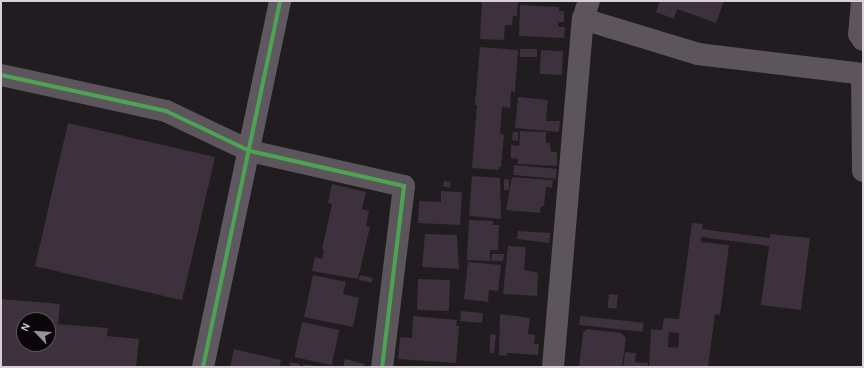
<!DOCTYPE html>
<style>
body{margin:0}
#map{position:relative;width:864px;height:368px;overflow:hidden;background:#201c20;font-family:Karla,sans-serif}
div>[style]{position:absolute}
.building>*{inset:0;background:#3c313c;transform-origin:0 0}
.street>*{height:22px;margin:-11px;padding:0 11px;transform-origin:11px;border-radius:11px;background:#5c565c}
.secondary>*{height:22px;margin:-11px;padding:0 11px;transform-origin:11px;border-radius:11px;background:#605860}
.cycleway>*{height:4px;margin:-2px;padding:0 2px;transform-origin:2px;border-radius:2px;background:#4ca352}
span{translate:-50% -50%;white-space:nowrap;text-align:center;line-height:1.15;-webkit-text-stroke:3px #0a0609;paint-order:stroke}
.frame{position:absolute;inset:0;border:2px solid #d7d1d7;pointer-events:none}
.north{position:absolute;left:16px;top:312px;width:40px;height:40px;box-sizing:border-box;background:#0a0609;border:1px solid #5c575b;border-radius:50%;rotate:295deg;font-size:11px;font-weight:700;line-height:16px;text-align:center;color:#d7d1d7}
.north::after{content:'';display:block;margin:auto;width:14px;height:18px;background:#979297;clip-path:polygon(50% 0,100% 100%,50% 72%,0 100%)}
</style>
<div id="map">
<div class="building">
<i style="clip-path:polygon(482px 1px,518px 1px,517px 16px,513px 16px,512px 25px,505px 25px,504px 40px,480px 39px)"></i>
<i style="clip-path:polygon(660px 1px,724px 1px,716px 23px,677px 9px,674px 19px,656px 12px)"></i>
<i style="clip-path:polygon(520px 5px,559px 7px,559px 11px,564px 11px,564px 22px,558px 22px,558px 27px,565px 27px,564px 38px,519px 36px)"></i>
<i style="clip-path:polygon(480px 47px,518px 50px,515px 92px,511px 91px,510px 108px,502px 107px,500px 134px,504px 135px,501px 167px,499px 167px,499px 170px,472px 168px,477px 105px,485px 106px,475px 105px)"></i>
<i style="left:520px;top:49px;width:17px;height:8px"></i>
<i style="left:541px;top:50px;width:22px;height:24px;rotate:3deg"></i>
<i style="clip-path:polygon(518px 97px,548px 100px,546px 121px,560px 121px,559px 132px,515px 128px)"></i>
<i style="left:68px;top:123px;width:151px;height:147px;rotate:13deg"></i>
<i style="clip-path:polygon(520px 131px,546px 132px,546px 143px,550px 143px,551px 152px,557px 152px,557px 166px,518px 164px,518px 159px,511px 158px,511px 145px,519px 146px)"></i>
<i style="clip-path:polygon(513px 132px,518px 132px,518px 141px,512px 140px)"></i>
<i style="left:514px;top:165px;width:43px;height:10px;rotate:5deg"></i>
<i style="clip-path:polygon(472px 176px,500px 178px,501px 219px,469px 216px)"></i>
<i style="clip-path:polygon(512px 177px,553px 180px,552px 188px,546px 187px,544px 206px,541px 206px,540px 213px,506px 210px)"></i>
<i style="left:504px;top:179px;width:5px;height:11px"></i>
<i style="clip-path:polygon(444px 181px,451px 182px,450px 188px,443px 186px)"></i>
<i style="clip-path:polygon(332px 184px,366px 192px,362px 209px,369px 211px,366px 226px,370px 227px,358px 279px,312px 271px,315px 257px,322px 259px,324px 250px,322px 249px,332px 204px,328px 203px)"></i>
<i style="clip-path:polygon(441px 191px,462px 192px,460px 225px,418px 223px,419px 201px,441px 202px)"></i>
<i style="clip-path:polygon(469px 220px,493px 221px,493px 225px,499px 225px,498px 250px,490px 250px,490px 261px,467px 260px)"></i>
<i style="clip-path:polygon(evenodd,692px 223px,703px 224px,702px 229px,770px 238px,770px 234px,810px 238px,801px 310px,761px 305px,769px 246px,701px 237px,701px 242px,729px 245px,720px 315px,715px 314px,708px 367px,649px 367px,651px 329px,662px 330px,664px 318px,679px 319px,692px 223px,669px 332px,679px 333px,678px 348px,668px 347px,669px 332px)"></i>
<i style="clip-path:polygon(518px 231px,550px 233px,549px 243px,517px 239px)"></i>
<i style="clip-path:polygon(425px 234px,457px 235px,459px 269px,422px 267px)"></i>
<i style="clip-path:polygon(508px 246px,526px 247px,524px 270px,538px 273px,537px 296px,503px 294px)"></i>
<i style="clip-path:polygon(492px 254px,504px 254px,503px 261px,491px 261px)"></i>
<i style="clip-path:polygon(468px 262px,501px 265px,498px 291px,489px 290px,488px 302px,464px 299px)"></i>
<i style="clip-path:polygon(313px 275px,346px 282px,343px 294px,359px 298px,353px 327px,304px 317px)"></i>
<i style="left:360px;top:275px;width:13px;height:5px;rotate:13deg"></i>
<i style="left:418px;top:279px;width:32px;height:31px;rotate:2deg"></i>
<i style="left:609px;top:294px;width:9px;height:14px;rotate:6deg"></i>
<i style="clip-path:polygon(evenodd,1px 299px,60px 304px,58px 324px,108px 328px,107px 336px,139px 339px,136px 367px,1px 367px,1px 299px,24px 320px,48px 320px,48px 344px,24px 344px,24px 320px)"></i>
<i style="left:461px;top:311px;width:22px;height:10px;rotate:5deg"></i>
<i style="clip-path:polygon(500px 314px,530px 318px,528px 334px,535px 335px,534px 344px,539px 344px,538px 355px,507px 353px,507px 356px,499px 355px)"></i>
<i style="clip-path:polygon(413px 316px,457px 320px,456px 326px,459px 326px,456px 363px,398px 359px,400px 337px,412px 338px)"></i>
<i style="left:580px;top:316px;width:64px;height:9px;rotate:6deg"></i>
<i style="left:302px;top:322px;width:38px;height:36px;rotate:12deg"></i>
<i style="clip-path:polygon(587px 329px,621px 333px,626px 338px,622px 367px,579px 367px,583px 333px)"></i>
<i style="clip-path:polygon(490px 334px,496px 335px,494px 353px,490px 353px)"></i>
<i style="clip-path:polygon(234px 349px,281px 360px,279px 367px,230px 367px)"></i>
<i style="clip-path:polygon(625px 352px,636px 353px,635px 362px,648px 363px,648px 367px,623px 367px)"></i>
<i style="clip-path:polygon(345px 359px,365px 364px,364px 367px,343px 367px)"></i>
<i style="clip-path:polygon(290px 362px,300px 364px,299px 367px,289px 367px)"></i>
<i style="clip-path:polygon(303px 364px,316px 366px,315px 367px,303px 367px)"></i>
</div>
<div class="street">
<i style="left:862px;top:1px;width:33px;rotate:95deg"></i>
<i style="left:859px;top:34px;width:7px;rotate:56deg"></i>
<i style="left:583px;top:19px;width:120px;rotate:16.9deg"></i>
<i style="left:698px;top:54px;width:166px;rotate:6.9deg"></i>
<i style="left:862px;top:74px;width:97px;rotate:89.4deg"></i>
<i style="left:1px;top:75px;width:169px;rotate:12.3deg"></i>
<i style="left:166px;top:111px;width:93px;rotate:25.5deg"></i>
<i style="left:250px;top:151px;width:158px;rotate:12.8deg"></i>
<i style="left:404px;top:186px;width:182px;rotate:96.9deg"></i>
<i style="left:553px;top:367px;width:349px;rotate:-85.1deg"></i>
<i style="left:583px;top:19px;width:19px;rotate:-72deg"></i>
</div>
<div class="secondary">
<i style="left:203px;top:367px;width:374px;rotate:-78.1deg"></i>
</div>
<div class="cycleway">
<i style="left:1px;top:75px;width:169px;rotate:12.3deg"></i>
<i style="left:166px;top:111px;width:93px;rotate:25.5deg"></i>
<i style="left:250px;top:151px;width:158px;rotate:12.8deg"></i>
<i style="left:404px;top:186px;width:182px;rotate:96.9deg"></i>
<i style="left:203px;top:367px;width:374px;rotate:-78.1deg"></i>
</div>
<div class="frame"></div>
<div class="north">N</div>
</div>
